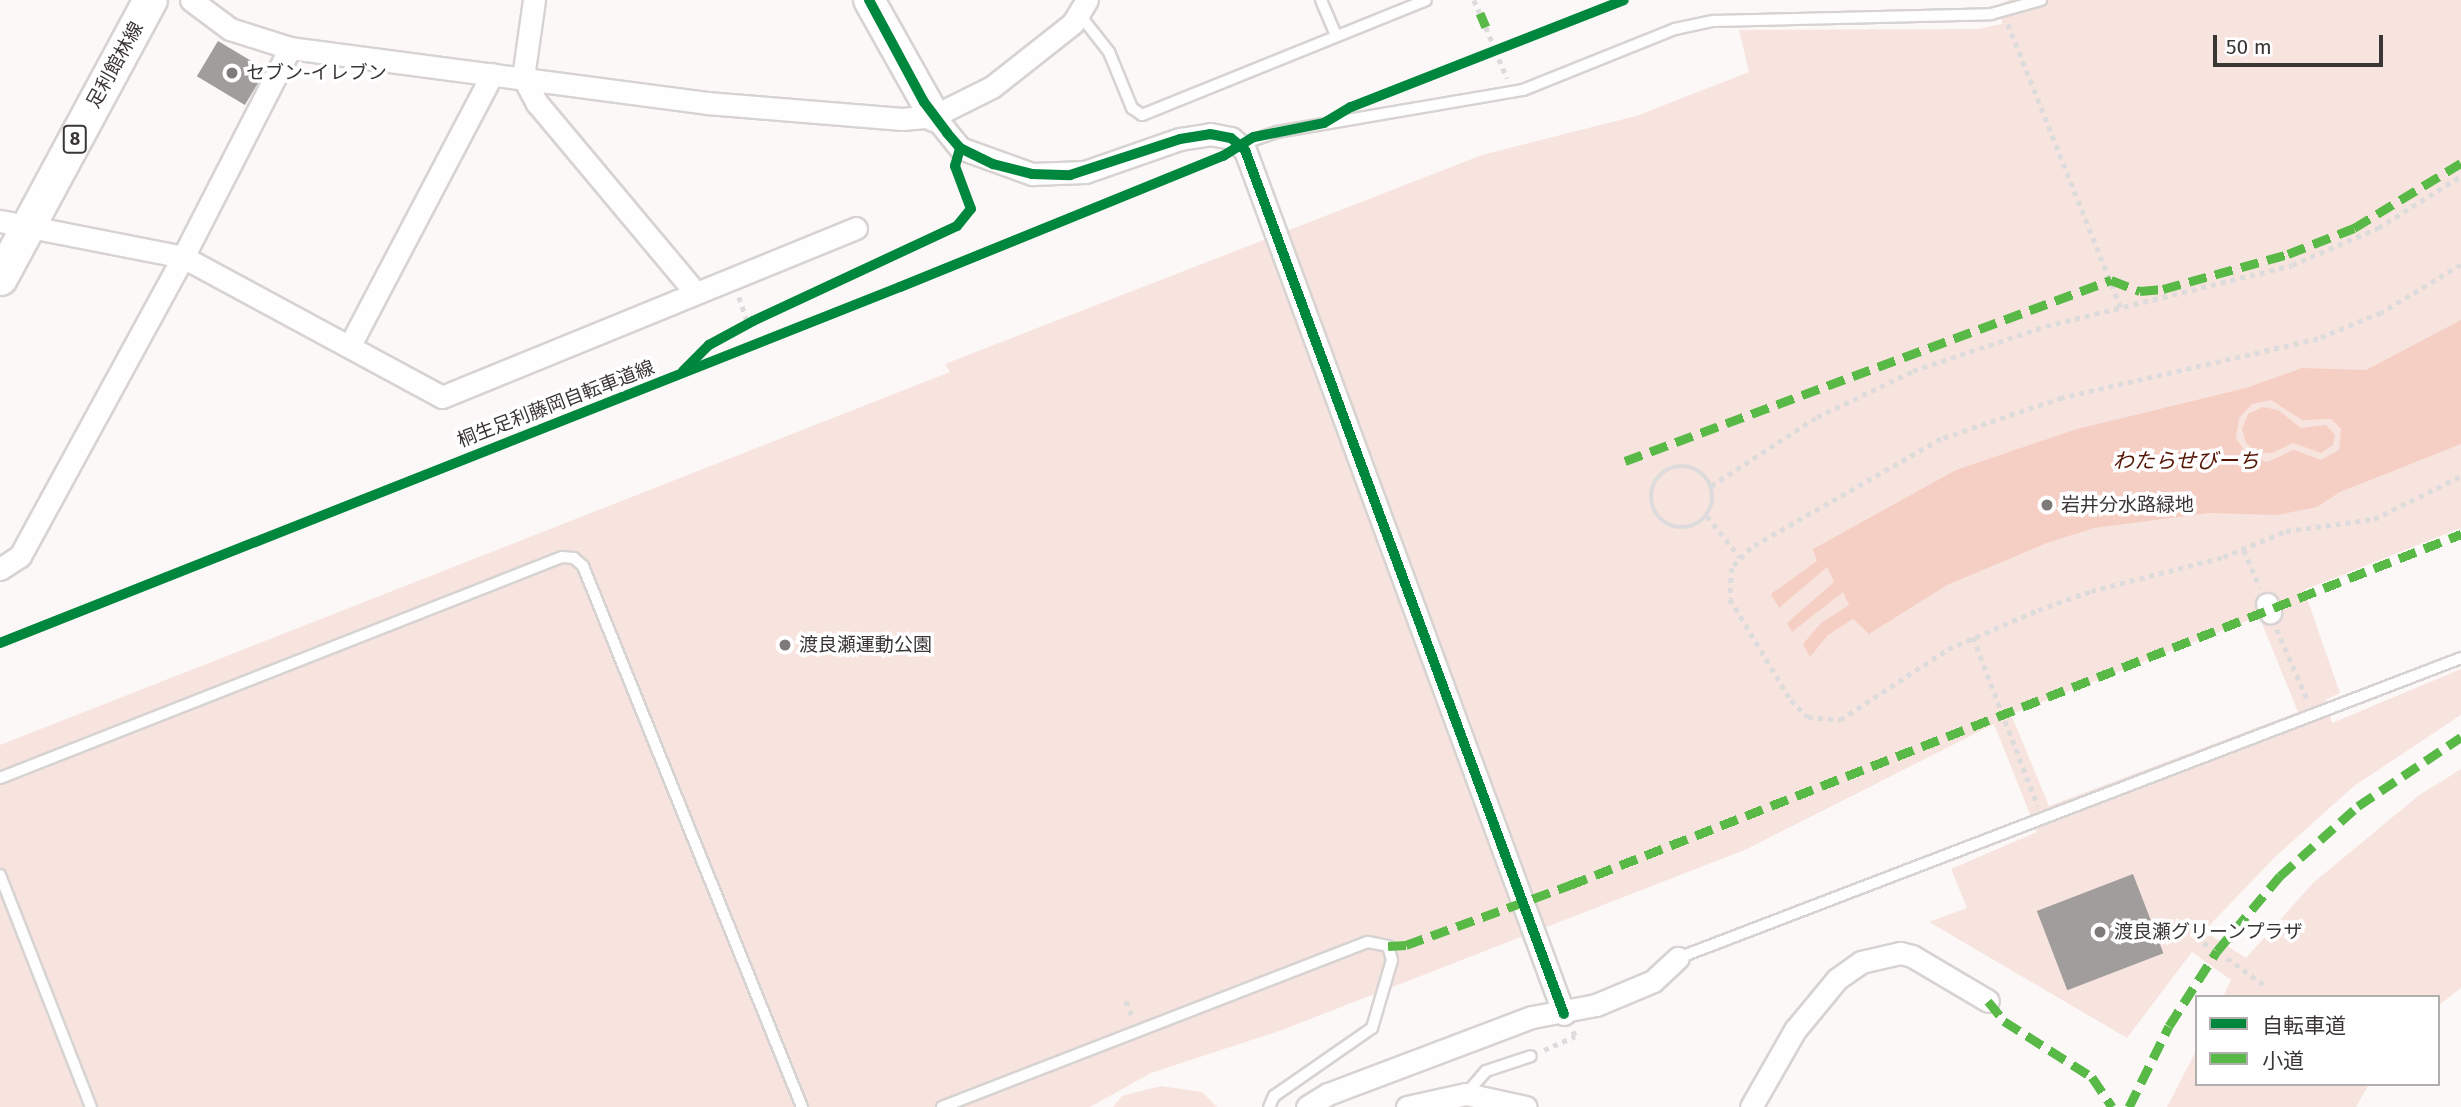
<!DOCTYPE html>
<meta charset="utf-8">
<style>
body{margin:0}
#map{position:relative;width:2461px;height:1107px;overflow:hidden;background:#fcf8f7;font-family:"Fira Sans","Noto Sans JP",sans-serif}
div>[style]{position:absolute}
.green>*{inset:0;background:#f8e4de}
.water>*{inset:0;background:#f6cfc4}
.building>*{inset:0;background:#a19d9c;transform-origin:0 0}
.path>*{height:4.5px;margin-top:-2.25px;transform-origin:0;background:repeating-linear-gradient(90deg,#dddbdb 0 5px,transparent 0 10px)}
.path>.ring{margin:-2.25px;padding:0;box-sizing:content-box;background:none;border:4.5px solid #dddbdb;border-radius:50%}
.roads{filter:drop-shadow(2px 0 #d7d3d2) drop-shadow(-2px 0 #d7d3d2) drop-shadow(0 2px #d7d3d2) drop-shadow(0 -2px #d7d3d2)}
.lane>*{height:10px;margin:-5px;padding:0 5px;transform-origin:5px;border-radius:5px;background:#fffefe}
.street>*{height:21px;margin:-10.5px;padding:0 10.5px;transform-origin:10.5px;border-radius:10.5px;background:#fffefe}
.secondary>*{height:30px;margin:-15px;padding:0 15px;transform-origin:15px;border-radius:15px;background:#fffefe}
.primary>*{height:33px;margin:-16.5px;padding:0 16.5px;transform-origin:16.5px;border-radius:16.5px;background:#fffefe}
.quiet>*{height:9px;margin-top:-4.5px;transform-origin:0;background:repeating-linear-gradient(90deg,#58b947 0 18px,transparent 0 27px)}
.cycleway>*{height:10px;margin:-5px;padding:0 5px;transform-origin:5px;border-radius:5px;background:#00873e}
.dots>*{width:19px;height:19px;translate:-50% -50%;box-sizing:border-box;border:4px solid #fff;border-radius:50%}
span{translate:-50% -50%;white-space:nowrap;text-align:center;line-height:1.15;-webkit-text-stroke:7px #fff;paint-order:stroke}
.shield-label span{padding:2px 5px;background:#fff;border:2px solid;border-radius:5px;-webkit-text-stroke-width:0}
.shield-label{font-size:18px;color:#3a3635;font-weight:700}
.street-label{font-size:19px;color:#3a3635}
.poi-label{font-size:19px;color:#3a3635}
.left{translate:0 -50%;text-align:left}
.water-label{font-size:21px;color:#551504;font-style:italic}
.legend{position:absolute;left:2195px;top:995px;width:245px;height:91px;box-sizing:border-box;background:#fff;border:2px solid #b0afae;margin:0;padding:9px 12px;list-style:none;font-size:21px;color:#3a3635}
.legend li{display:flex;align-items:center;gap:14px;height:35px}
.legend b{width:35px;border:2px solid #b0afae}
.scale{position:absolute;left:2213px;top:35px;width:170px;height:32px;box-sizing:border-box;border:4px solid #3a3635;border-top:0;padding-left:9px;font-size:21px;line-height:24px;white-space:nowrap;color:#3a3635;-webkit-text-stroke:5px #fff;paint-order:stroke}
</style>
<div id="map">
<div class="green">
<i style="clip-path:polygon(evenodd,2009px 0,2461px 0,2461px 528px,2304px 590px,2340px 693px,2325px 700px,2332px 723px,2461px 669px,2461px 715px,2354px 786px,2276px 856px,2204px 931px,2246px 958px,2313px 883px,2418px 796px,2461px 769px,2461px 988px,2438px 1006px,2438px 997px,2223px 997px,2231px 980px,2192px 952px,2127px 1038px,1929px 922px,1967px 908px,1951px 869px,2037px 832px,1994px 724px,1747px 849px,1282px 1030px,1151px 1073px,1090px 1107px,0 1107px,0 745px,950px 372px,945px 364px,1482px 155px,1636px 116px,1749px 72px,1739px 30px,1978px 29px,2002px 24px,2000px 4px,2009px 0,2259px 616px,2298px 712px,2049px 806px,2011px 714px,2259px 616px)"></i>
<i style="clip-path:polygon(2197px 1049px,2197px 1084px,2369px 1084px,2356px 1107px,2167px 1107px)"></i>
<i style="clip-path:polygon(1161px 1086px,1202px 1092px,1217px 1107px,1113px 1107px,1122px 1096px)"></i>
</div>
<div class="water">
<i style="clip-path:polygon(evenodd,2461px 320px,2461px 444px,2340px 492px,2317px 507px,2278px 515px,2209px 513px,2094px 528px,2047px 543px,1947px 585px,1869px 634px,1853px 619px,1828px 635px,1810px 657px,1803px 644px,1821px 623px,1849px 605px,1843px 592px,1792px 632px,1787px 623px,1834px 582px,1827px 567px,1779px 608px,1771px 594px,1817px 561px,1813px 549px,1956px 470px,2077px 429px,2246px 388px,2302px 368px,2366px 370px,2461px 320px,2271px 400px,2302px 420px,2331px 419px,2341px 429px,2339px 450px,2321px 460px,2294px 450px,2267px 462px,2248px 456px,2236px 438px,2239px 418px,2252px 404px,2271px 400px)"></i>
<i style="clip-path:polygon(2263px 407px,2278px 410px,2301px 428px,2326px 425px,2335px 435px,2333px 445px,2321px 453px,2293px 443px,2272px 453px,2258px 453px,2246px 443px,2242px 429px,2248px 414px)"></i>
</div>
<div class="building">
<i style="left:218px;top:41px;width:56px;height:41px;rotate:31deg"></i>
<i style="left:2133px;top:874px;width:85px;height:103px;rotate:69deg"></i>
</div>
<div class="path">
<i style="left:1474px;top:0;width:14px;rotate:65deg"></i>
<i style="left:2008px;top:24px;width:306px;rotate:68.3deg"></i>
<i style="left:1486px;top:27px;width:16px;rotate:68deg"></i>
<i style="left:1499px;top:59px;width:21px;rotate:67deg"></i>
<i style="left:2461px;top:265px;width:93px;rotate:149deg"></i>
<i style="left:2381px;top:313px;width:68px;rotate:157.6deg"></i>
<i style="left:2318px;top:339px;width:263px;rotate:167deg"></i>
<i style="left:2062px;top:398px;width:128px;rotate:161.3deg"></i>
<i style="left:1941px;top:439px;width:219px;rotate:150.2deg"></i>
<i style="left:1751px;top:548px;width:28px;rotate:134deg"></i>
<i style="left:1732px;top:568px;width:31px;rotate:94deg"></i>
<i style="left:1730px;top:599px;width:118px;rotate:58.9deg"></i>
<i style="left:1791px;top:700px;width:24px;rotate:45deg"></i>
<i style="left:1808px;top:717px;width:32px;rotate:5deg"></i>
<i style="left:1840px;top:720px;width:129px;rotate:-33.3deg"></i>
<i style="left:1948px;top:649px;width:98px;rotate:-23.4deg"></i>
<i style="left:2038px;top:610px;width:56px;rotate:-19.7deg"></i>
<i style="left:2091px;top:591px;width:136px;rotate:-14.4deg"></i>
<i style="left:2223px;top:557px;width:68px;rotate:-22.4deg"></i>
<i style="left:2286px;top:531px;width:89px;rotate:-7.8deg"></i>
<i style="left:2374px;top:519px;width:97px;rotate:-26.3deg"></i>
<i style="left:739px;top:297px;width:28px;rotate:71deg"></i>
<i class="ring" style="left:1651px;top:466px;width:57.5px;height:57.5px"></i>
<i style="left:1711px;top:486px;width:126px;rotate:-33.1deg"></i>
<i style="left:1817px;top:417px;width:106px;rotate:-25.6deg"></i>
<i style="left:1913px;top:371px;width:140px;rotate:-18.7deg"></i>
<i style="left:2046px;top:326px;width:253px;rotate:-13.9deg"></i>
<i style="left:2292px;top:265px;width:94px;rotate:-23.3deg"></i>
<i style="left:2378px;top:228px;width:98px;rotate:-32.1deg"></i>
<i style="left:1707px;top:516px;width:53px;rotate:51.2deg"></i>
<i style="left:2244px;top:550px;width:41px;rotate:67.2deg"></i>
<i style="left:2277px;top:629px;width:78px;rotate:66.7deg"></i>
<i style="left:1973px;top:637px;width:181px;rotate:69deg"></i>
<i style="left:2195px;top:937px;width:18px;rotate:34deg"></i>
<i style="left:2227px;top:958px;width:49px;rotate:35.9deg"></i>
<i style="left:1126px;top:1001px;width:16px;rotate:68deg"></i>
<i style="left:1544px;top:1050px;width:34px;rotate:-24deg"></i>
<i style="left:1575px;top:1036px;width:7px;rotate:-117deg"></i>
</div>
<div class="roads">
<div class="lane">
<i style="left:1321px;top:0;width:39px;rotate:67deg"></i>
<i style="left:1080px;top:15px;width:47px;rotate:51.9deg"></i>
<i style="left:1109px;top:52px;width:61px;rotate:67.7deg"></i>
<i style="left:1132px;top:108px;width:12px;rotate:35deg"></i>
<i style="left:1142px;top:115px;width:306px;rotate:-22deg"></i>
<i style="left:1239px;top:145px;width:40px;rotate:-18.9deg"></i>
<i style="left:1277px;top:132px;width:250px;rotate:-9.7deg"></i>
<i style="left:1523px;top:90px;width:164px;rotate:-21.9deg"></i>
<i style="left:1675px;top:29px;width:40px;rotate:-12deg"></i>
<i style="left:1714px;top:21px;width:277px;rotate:-1.4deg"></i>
<i style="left:1991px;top:14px;width:52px;rotate:-15.6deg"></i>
<i style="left:0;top:778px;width:604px;rotate:-21.47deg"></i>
<i style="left:562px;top:557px;width:12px;rotate:5deg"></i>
<i style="left:574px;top:558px;width:12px;rotate:42deg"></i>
<i style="left:583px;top:566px;width:584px;rotate:67.96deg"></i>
<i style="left:0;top:875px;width:249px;rotate:68.6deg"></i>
<i style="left:1678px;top:958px;width:839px;rotate:-20.96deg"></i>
<i style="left:1466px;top:1094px;width:30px;rotate:-49deg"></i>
<i style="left:1486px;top:1071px;width:47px;rotate:-18.4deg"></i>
<i style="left:942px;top:1107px;width:457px;rotate:-21.2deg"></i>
<i style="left:1368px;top:942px;width:20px;rotate:11deg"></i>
<i style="left:1388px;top:946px;width:15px;rotate:74deg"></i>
<i style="left:1392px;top:960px;width:71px;rotate:106.4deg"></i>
<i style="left:1372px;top:1028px;width:119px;rotate:145.2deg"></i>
<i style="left:1274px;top:1096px;width:12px;rotate:114deg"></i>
</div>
<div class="street">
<i style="left:191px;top:0;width:49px;rotate:36.6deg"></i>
<i style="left:230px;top:29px;width:63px;rotate:17.6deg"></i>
<i style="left:290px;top:48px;width:421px;rotate:7.5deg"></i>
<i style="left:707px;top:103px;width:196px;rotate:4.7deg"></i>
<i style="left:902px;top:119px;width:32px;rotate:-5deg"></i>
<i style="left:934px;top:116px;width:65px;rotate:-26.6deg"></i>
<i style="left:992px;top:87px;width:103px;rotate:-38.3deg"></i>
<i style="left:1073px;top:23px;width:27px;rotate:-59deg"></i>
<i style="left:534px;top:0;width:78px;rotate:98.1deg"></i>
<i style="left:523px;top:77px;width:30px;rotate:62deg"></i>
<i style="left:537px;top:103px;width:245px;rotate:50.1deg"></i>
<i style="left:934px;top:116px;width:41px;rotate:50.9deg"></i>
<i style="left:960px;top:148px;width:77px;rotate:19.9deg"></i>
<i style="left:1032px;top:174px;width:53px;rotate:-2.2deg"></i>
<i style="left:1085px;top:172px;width:101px;rotate:-19.2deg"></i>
<i style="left:1180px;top:139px;width:30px;rotate:-9deg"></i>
<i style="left:1210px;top:134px;width:21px;rotate:11deg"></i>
<i style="left:1231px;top:138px;width:18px;rotate:41deg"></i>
<i style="left:1245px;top:150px;width:921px;rotate:69.74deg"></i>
<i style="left:0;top:221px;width:187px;rotate:11.1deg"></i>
<i style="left:183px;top:257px;width:294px;rotate:28.4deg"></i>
<i style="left:442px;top:397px;width:447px;rotate:-22.2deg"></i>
<i style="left:350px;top:345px;width:306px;rotate:-62.3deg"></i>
<i style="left:0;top:569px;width:24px;rotate:-33deg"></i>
<i style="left:20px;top:556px;width:341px;rotate:-61.4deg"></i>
<i style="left:183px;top:257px;width:235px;rotate:-62.9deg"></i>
<i style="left:2267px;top:604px;width:9px;rotate:69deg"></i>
<i style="left:1307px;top:1107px;width:25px;rotate:-32deg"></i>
<i style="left:1328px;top:1094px;width:218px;rotate:-20.7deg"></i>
<i style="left:1532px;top:1017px;width:65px;rotate:-10.6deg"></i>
<i style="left:1596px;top:1005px;width:62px;rotate:-22.8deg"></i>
<i style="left:1653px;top:981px;width:34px;rotate:-43deg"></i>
<i style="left:1407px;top:1107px;width:60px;rotate:-12.4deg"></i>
<i style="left:1466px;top:1094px;width:61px;rotate:12.2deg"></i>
<i style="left:1751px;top:1107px;width:89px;rotate:-60.3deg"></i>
<i style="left:1795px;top:1030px;width:66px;rotate:-50.5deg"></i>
<i style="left:1837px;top:979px;width:29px;rotate:-35deg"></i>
<i style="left:1861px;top:962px;width:40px;rotate:-13deg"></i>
<i style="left:1900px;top:953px;width:12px;rotate:14deg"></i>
<i style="left:1912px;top:956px;width:88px;rotate:30.6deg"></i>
</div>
<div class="secondary">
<i style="left:869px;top:0;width:133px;rotate:60.7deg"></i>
</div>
<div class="primary">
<i style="left:0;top:278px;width:316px;rotate:-61.7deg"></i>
</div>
</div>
<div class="quiet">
<i style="left:1480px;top:13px;width:15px;rotate:67deg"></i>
<i style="left:1625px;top:461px;width:519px;rotate:-20.43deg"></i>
<i style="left:2111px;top:280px;width:31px;rotate:21deg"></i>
<i style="left:2140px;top:291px;width:23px;rotate:-5deg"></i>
<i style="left:2163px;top:289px;width:130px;rotate:-15.6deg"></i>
<i style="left:2288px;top:254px;width:71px;rotate:-21.5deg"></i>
<i style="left:2354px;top:228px;width:125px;rotate:-31.3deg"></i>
<i style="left:1388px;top:946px;width:18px;rotate:-3deg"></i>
<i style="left:1406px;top:945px;width:175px;rotate:-20.1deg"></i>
<i style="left:1570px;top:885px;width:958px;rotate:-21.5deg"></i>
<i style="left:1988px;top:1001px;width:26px;rotate:51deg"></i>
<i style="left:2004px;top:1021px;width:104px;rotate:32.5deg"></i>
<i style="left:2092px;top:1077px;width:36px;rotate:56deg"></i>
<i style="left:2129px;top:1107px;width:90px;rotate:-63.7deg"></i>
<i style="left:2169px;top:1026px;width:89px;rotate:-57.4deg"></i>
<i style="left:2217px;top:951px;width:98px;rotate:-50deg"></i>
<i style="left:2280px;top:876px;width:105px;rotate:-41.9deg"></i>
<i style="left:2358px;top:806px;width:124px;rotate:-33.8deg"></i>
</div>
<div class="cycleway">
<i style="left:869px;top:0;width:116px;rotate:61.7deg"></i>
<i style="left:924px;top:102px;width:39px;rotate:53deg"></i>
<i style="left:947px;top:133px;width:20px;rotate:49deg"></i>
<i style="left:960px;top:148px;width:37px;rotate:26deg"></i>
<i style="left:993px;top:164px;width:40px;rotate:14.4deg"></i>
<i style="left:1032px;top:174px;width:38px;rotate:2deg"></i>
<i style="left:1070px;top:175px;width:116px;rotate:-18.1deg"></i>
<i style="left:1180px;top:139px;width:30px;rotate:-9deg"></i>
<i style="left:1210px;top:134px;width:21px;rotate:11deg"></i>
<i style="left:1231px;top:138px;width:18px;rotate:41deg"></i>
<i style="left:1245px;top:150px;width:921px;rotate:69.74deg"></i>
<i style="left:683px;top:371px;width:37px;rotate:-45deg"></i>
<i style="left:709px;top:345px;width:50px;rotate:-28.6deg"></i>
<i style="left:753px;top:321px;width:225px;rotate:-25deg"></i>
<i style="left:957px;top:226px;width:22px;rotate:-51deg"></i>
<i style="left:971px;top:209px;width:46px;rotate:-110.4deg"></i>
<i style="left:955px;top:166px;width:19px;rotate:-74deg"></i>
<i style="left:0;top:643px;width:968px;rotate:-21.58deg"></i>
<i style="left:900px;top:287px;width:349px;rotate:-22.1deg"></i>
<i style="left:1223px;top:156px;width:36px;rotate:-32deg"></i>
<i style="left:1254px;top:137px;width:71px;rotate:-11.3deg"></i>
<i style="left:1324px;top:123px;width:31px;rotate:-31deg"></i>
<i style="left:1351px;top:107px;width:293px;rotate:-21.4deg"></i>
</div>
<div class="dots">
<i style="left:232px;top:73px;background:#7e7a79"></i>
<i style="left:2047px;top:505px;background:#7e7a79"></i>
<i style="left:785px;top:645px;background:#7e7a79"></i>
<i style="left:2100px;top:932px;background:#7e7a79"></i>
</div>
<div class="shield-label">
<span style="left:75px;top:139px">8</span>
</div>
<div class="street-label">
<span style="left:115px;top:65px;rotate:-61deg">足利館林線</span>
<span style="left:556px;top:404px;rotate:-21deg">桐生足利藤岡自転車道線</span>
</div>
<div class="poi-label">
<span class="left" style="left:246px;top:73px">セブン-イレブン</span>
<span class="left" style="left:2061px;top:505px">岩井分水路緑地</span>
<span class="left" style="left:799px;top:645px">渡良瀬運動公園</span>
<span class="left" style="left:2114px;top:932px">渡良瀬グリーンプラザ</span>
</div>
<div class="water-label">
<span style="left:2186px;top:461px">わたらせびーち</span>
</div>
<ul class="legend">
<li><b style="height:9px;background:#00873e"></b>自転車道</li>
<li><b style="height:9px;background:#58b947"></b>小道</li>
</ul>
<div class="scale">50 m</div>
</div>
